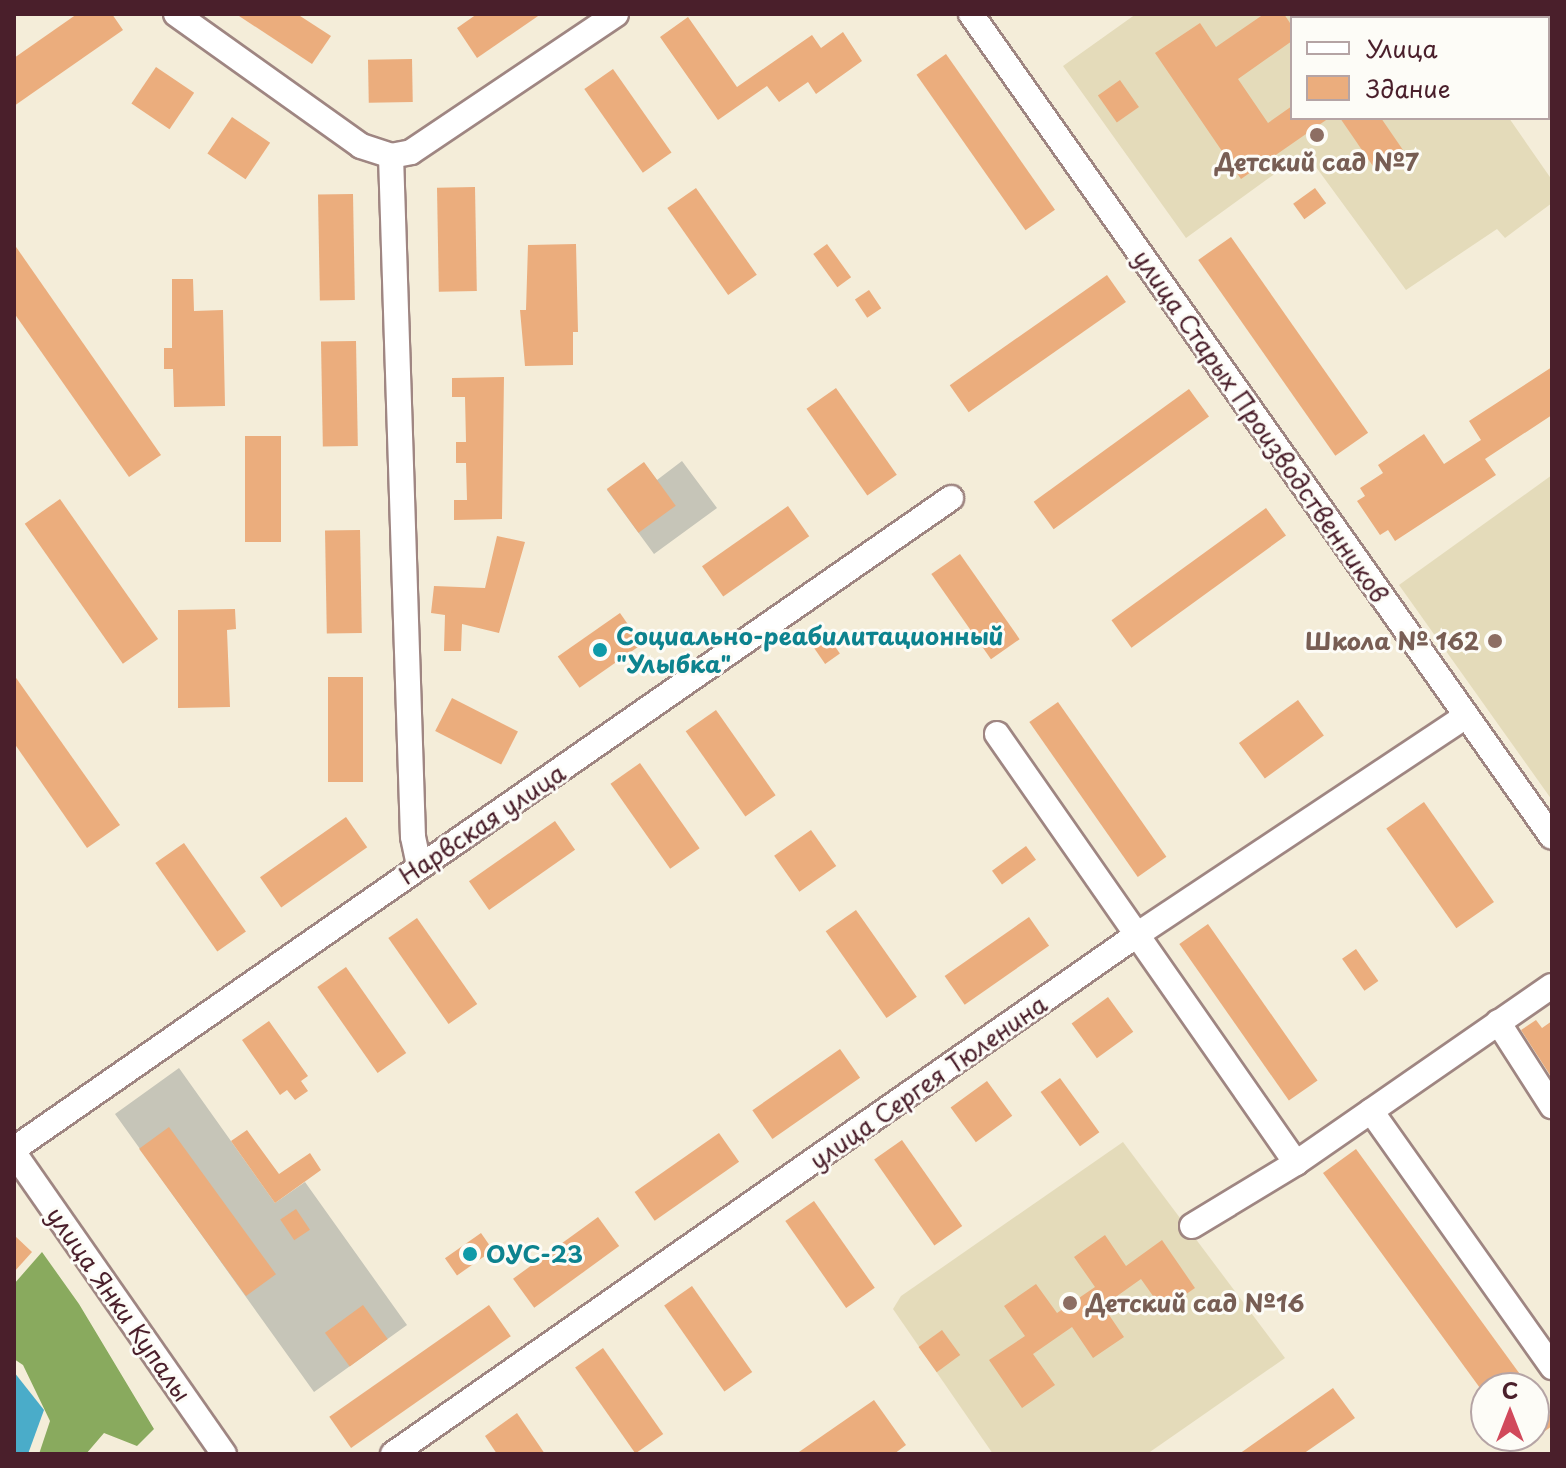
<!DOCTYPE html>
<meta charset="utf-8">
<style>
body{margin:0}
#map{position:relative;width:1566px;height:1468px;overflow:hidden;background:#f4edd9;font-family:"Playpen Sans",sans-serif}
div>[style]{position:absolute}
.built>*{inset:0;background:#e4dbba}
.industrial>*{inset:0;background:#c6c5b8}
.forest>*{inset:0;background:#89aa5e}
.water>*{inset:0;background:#4aacc9}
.building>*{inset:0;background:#ebad7d;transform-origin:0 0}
.roads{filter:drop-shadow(2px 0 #9f8682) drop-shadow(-2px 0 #9f8682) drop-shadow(0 2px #9f8682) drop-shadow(0 -2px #9f8682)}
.minor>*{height:24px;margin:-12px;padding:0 12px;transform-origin:12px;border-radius:12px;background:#fff}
.dots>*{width:22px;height:22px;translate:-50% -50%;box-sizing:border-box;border:4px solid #fdfcf7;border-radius:50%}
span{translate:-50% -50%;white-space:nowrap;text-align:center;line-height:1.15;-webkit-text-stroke:6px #fdfcf7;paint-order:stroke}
.education-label{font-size:24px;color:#785e54;font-weight:700}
.right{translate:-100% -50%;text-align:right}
.left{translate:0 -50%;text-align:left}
.street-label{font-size:24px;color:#4a1f2b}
.culture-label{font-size:24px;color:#0d838f;font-weight:700}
.frame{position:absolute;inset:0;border:16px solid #4a1f2b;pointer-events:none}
.legend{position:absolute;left:1290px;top:16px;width:260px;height:104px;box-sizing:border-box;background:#fdfcf7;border:2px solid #b5a4a5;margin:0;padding:10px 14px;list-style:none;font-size:24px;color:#4a1f2b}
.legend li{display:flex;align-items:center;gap:16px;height:40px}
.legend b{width:40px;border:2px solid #b5a4a5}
.north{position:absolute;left:1470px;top:1372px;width:80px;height:80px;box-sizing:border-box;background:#fdfcf7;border:2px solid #b5a4a5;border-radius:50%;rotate:0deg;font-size:22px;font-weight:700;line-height:32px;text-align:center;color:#4a1f2b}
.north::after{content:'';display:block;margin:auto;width:28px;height:36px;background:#d1495b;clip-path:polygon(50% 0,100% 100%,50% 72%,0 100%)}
</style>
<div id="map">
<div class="built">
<i style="clip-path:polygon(1136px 14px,1437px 14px,1440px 18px,1292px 18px,1292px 118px,1509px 118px,1552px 180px,1552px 203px,1505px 238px,1497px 229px,1406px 290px,1305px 152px,1186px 238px,1063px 66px)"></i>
<i style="clip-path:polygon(1552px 475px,1552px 800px,1399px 585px)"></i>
<i style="clip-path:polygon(1123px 1142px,1285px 1358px,1147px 1454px,993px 1454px,893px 1309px,901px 1296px)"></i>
</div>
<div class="industrial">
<i style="clip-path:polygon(682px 461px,717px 508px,654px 554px,607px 490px,644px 463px,657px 480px)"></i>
<i style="clip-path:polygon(179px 1068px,275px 1203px,305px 1182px,407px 1325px,314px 1392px,115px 1114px)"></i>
</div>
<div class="forest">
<i style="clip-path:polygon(42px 1252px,79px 1304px,154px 1429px,137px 1446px,104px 1433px,86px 1454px,39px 1454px,50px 1421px,23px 1365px,14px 1359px,14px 1284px)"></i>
</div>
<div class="water">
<i style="clip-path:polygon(14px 1372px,44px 1410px,28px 1454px,14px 1454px)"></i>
</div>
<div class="building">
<i style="clip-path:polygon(77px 14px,112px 14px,123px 30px,14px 106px,14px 58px)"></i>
<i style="clip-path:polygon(236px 14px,297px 14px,331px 36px,312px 64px)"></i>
<i style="clip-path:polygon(477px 14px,541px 14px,477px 58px,457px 28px)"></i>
<i style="clip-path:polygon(1264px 14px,1284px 14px,1292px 26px,1292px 41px,1238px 79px,1268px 123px,1292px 106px,1292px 118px,1329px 118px,1241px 179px,1155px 53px,1200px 23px,1216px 47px)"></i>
<i style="clip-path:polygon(688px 17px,737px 87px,812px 35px,821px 48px,843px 32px,862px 61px,816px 94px,808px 82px,779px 102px,767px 86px,718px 120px,660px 37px)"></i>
<i style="left:946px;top:54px;width:190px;height:36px;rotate:55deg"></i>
<i style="left:412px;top:59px;width:43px;height:44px;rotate:89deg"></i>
<i style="left:156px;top:67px;width:46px;height:44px;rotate:34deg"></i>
<i style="left:613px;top:69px;width:102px;height:35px;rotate:55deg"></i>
<i style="left:1120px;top:80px;width:33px;height:27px;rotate:55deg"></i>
<i style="left:232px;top:117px;width:46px;height:44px;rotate:34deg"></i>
<i style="clip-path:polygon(1340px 118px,1381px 118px,1403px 150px,1375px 169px)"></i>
<i style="left:475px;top:187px;width:104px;height:38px;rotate:89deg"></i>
<i style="left:696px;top:188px;width:106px;height:35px;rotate:55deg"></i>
<i style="left:1315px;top:188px;width:19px;height:27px;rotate:54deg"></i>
<i style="left:353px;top:194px;width:106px;height:35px;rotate:89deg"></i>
<i style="left:1231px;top:237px;width:239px;height:40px;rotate:55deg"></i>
<i style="clip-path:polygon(14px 244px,161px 455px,129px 477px,14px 313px)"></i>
<i style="clip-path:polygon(576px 244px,578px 332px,573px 332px,573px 365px,525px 366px,520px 310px,526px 310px,528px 245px)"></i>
<i style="left:827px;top:244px;width:41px;height:17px;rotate:54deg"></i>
<i style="left:1107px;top:275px;width:33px;height:192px;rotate:55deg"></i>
<i style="clip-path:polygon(172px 279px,193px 279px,194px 311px,223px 310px,225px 406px,174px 407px,173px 369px,164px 369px,164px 348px,172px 348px)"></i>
<i style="left:869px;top:290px;width:22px;height:17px;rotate:56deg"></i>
<i style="left:356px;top:341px;width:105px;height:35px;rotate:89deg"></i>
<i style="clip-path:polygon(1552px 367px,1552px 415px,1485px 459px,1496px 475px,1395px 541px,1388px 530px,1380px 535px,1357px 501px,1365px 496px,1360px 488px,1383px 473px,1378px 465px,1424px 434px,1444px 464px,1481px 440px,1469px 421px)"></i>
<i style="clip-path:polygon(504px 377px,502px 519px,454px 520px,454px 500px,467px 500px,466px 463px,456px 463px,456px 442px,466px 442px,465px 397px,452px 397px,452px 378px)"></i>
<i style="left:836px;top:388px;width:106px;height:36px;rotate:55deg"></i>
<i style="left:1189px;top:389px;width:34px;height:192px;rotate:54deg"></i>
<i style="left:245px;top:436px;width:36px;height:106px"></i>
<i style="left:644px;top:462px;width:54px;height:46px;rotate:54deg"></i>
<i style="left:60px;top:499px;width:171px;height:43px;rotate:55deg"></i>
<i style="left:788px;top:506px;width:37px;height:105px;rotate:55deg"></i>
<i style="left:1266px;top:508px;width:34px;height:191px;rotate:54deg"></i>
<i style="left:360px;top:530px;width:103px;height:35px;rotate:89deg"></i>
<i style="clip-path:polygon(497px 536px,525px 542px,499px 633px,462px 624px,461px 651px,444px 651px,445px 615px,431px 613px,434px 586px,485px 588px)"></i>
<i style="left:960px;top:554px;width:104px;height:35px;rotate:55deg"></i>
<i style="clip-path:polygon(235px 609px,236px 629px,227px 630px,230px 707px,178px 708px,178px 610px)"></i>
<i style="left:620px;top:613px;width:38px;height:76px;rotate:55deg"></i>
<i style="left:829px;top:638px;width:19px;height:18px;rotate:55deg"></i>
<i style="clip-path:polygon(14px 675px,120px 825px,87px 848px,14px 743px)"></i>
<i style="left:328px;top:677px;width:35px;height:105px"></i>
<i style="left:452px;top:698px;width:74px;height:37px;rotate:27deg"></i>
<i style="left:1298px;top:700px;width:44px;height:73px;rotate:54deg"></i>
<i style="left:1058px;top:702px;width:189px;height:35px;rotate:55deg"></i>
<i style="left:716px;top:710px;width:104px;height:37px;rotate:55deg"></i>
<i style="left:640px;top:763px;width:104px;height:36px;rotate:55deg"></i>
<i style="left:1424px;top:802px;width:122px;height:46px;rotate:55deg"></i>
<i style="left:346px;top:817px;width:37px;height:105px;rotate:55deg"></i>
<i style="left:555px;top:821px;width:35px;height:105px;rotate:55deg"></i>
<i style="left:811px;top:830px;width:44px;height:45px;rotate:55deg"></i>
<i style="left:184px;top:843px;width:108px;height:35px;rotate:55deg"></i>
<i style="left:1026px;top:846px;width:17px;height:42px;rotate:54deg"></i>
<i style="left:856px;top:910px;width:106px;height:37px;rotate:55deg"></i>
<i style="left:1029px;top:917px;width:35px;height:103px;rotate:55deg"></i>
<i style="left:417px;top:918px;width:105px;height:35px;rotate:55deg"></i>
<i style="left:1208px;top:924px;width:191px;height:35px;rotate:55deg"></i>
<i style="left:1356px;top:949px;width:39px;height:17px;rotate:55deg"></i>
<i style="left:346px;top:967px;width:105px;height:35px;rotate:55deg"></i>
<i style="left:1108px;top:997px;width:43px;height:45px;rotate:54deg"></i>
<i style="clip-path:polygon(1536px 1020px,1542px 1028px,1552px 1021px,1552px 1078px,1521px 1030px)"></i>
<i style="clip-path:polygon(269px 1021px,308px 1076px,301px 1081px,308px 1091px,295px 1100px,287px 1090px,280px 1095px,242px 1040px)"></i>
<i style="left:840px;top:1049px;width:35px;height:107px;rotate:55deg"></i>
<i style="left:1060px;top:1078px;width:67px;height:24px;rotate:54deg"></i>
<i style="left:987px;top:1081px;width:43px;height:45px;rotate:54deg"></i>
<i style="left:169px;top:1127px;width:182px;height:37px;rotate:54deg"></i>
<i style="clip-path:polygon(247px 1130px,279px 1174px,310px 1153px,321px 1170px,275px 1203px,231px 1141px)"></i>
<i style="left:719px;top:1133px;width:35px;height:103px;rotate:55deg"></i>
<i style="left:902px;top:1140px;width:105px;height:34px;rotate:55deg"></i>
<i style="clip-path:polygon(1356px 1149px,1415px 1230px,1530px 1388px,1480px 1388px,1323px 1173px)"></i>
<i style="left:814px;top:1201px;width:106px;height:35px;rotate:55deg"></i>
<i style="left:296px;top:1209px;width:25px;height:19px;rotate:56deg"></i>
<i style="left:598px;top:1217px;width:36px;height:105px;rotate:54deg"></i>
<i style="left:481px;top:1233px;width:21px;height:44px;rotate:55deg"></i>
<i style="clip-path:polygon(14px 1235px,32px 1252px,14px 1272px)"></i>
<i style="clip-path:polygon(1105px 1235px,1126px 1266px,1162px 1240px,1195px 1288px,1163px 1310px,1141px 1279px,1103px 1306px,1124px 1337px,1093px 1358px,1072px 1327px,1033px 1354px,1055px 1385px,1022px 1408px,989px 1360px,1025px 1336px,1004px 1306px,1036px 1284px,1057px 1313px,1095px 1287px,1074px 1257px)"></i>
<i style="left:692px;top:1286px;width:105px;height:34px;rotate:55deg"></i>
<i style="left:363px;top:1305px;width:42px;height:47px;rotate:54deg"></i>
<i style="left:489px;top:1305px;width:38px;height:195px;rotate:55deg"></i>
<i style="left:942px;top:1330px;width:31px;height:29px;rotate:54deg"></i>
<i style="left:603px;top:1348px;width:105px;height:34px;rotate:55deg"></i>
<i style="clip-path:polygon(1333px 1388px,1355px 1418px,1303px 1454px,1239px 1454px)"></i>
<i style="clip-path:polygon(1534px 1394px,1552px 1418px,1552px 1426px,1534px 1439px)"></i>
<i style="clip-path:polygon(874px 1400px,906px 1445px,894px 1454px,796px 1454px)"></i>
<i style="clip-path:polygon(517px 1413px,545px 1454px,497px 1454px,485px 1436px)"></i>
</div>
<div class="roads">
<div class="minor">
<i style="left:176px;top:14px;width:227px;rotate:35.5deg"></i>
<i style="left:361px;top:146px;width:32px;rotate:18deg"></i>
<i style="left:391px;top:156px;width:20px;rotate:-11deg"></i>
<i style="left:411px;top:152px;width:247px;rotate:-33.9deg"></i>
<i style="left:971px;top:14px;width:1007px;rotate:54.78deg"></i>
<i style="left:391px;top:156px;width:681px;rotate:88.15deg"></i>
<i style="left:413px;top:837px;width:29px;rotate:78deg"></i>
<i style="left:997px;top:734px;width:523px;rotate:55.12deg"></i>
<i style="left:1498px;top:1022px;width:100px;rotate:57.3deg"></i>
<i style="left:1371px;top:1111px;width:314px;rotate:54.7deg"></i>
<i style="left:14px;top:1149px;width:1141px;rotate:-34.79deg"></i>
<i style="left:14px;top:1153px;width:367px;rotate:55.1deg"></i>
<i style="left:1192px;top:1226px;width:122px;rotate:-31.2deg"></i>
<i style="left:1296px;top:1163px;width:311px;rotate:-34.7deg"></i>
<i style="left:393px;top:1454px;width:909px;rotate:-34.91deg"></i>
<i style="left:1138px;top:934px;width:394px;rotate:-33.6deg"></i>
</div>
</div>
<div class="dots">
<i style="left:1317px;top:135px;background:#8d6e63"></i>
<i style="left:1495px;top:641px;background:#8d6e63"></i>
<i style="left:600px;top:650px;background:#0f9aa8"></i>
<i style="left:470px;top:1254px;background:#0f9aa8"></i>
<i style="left:1070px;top:1303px;background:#8d6e63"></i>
</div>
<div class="education-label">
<span style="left:1317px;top:162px">Детский сад №7</span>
<span class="right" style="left:1479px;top:641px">Школа № 162</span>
<span class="left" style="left:1086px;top:1303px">Детский сад №16</span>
</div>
<div class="street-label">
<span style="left:1261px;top:426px;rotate:55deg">улица Старых Производственников</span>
<span style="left:482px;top:824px;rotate:-34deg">Нарвская улица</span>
<span style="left:928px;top:1082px;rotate:-35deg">улица Сергея Тюленина</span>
<span style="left:119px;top:1304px;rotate:55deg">улица Янки Купалы</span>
</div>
<div class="culture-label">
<span class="left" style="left:616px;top:650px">Социально-реабилитационный<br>"Улыбка"</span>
<span class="left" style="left:486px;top:1254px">ОУС-23</span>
</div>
<div class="frame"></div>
<ul class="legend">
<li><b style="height:10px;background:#fff"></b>Улица</li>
<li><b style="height:22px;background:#ebad7d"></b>Здание</li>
</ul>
<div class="north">С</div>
</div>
